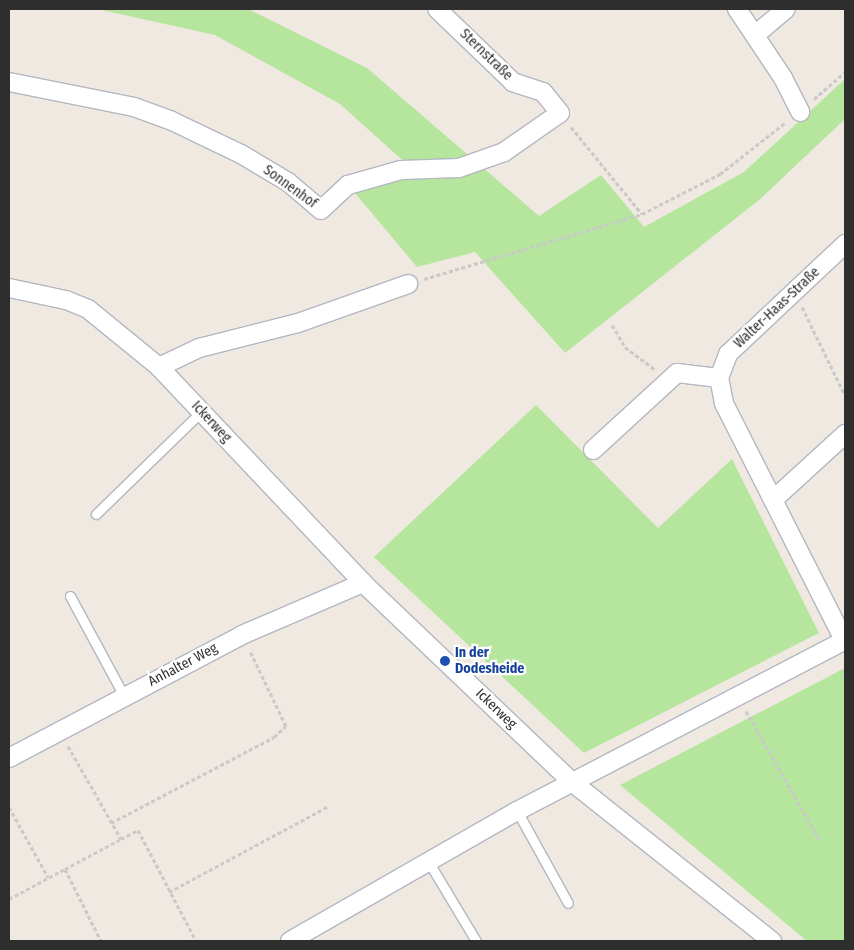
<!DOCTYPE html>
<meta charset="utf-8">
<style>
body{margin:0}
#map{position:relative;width:854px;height:950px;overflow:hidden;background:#efe9e1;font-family:"Fira Sans Condensed",sans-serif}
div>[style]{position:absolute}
.green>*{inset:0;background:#b6e59e}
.path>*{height:3px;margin-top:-1.5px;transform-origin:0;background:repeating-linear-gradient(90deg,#c9c9c9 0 4px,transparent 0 6.5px)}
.roads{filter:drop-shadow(1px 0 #b4b7c1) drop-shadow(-1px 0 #b4b7c1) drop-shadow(0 1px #b4b7c1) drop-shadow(0 -1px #b4b7c1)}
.service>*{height:9px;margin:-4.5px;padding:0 4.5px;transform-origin:4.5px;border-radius:4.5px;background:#fff}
.minor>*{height:18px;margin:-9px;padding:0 9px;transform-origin:9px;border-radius:9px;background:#fff}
.dots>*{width:14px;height:14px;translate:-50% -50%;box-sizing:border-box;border:2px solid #fff;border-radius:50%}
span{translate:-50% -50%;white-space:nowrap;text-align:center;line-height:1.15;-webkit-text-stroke:4.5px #fff;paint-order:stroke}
.street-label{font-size:14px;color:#2e2e2e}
.transit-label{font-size:14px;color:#164399;font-weight:700}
.left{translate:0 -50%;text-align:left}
.frame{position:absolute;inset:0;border:10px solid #2e2e2e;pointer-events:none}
</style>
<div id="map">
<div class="green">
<i style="clip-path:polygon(97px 9px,248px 9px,367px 68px,539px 216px,601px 175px,644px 227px,744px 172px,845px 79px,845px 119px,759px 200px,565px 353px,475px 252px,417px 267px,350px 187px,411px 168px,340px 104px,215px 35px)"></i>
<i style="clip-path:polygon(536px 405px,658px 528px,732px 459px,819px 633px,584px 753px,374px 557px)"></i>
<i style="clip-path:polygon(845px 668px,845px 941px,807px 941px,620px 785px)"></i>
</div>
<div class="path">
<i style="left:814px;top:99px;width:41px;rotate:-41.1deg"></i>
<i style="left:571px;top:127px;width:112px;rotate:50.8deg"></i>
<i style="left:424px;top:279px;width:227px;rotate:-16.6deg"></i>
<i style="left:642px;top:214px;width:88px;rotate:-27.1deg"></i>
<i style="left:720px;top:174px;width:84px;rotate:-38.2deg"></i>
<i style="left:802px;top:307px;width:98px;rotate:64deg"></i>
<i style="left:612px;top:325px;width:26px;rotate:59deg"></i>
<i style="left:625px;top:347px;width:39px;rotate:37deg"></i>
<i style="left:746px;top:711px;width:147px;rotate:60.3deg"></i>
<i style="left:68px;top:746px;width:107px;rotate:60.3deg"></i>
<i style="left:121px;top:839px;width:19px;rotate:-28deg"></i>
<i style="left:138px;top:830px;width:125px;rotate:62.4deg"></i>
<i style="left:9px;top:807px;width:80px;rotate:60.9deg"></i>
<i style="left:111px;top:823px;width:184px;rotate:-27.8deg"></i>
<i style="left:274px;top:737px;width:16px;rotate:-43deg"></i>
<i style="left:286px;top:726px;width:83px;rotate:-115.6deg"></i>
<i style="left:65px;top:869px;width:64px;rotate:-28.2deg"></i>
<i style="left:169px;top:892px;width:182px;rotate:-28.3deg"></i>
<i style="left:9px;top:899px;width:64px;rotate:-28.2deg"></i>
<i style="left:65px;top:869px;width:80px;rotate:63.4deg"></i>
</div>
<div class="roads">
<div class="service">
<i style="left:96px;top:514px;width:146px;rotate:-44.2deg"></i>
<i style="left:70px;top:596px;width:114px;rotate:61.6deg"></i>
<i style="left:517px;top:811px;width:105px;rotate:61deg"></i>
<i style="left:428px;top:861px;width:93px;rotate:59deg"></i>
</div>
<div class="minor">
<i style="left:737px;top:9px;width:83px;rotate:56.3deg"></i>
<i style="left:783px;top:78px;width:38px;rotate:63deg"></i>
<i style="left:755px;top:35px;width:40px;rotate:-40deg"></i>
<i style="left:9px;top:82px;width:127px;rotate:11.3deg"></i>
<i style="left:134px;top:107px;width:40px;rotate:20.2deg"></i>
<i style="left:172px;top:121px;width:76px;rotate:25.6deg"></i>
<i style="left:241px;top:154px;width:55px;rotate:30.8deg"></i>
<i style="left:288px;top:182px;width:43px;rotate:40.3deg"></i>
<i style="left:321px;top:210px;width:37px;rotate:-43deg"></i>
<i style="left:348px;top:185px;width:55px;rotate:-15.8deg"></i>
<i style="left:401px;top:170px;width:58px;rotate:-2deg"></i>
<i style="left:459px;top:168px;width:48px;rotate:-19.6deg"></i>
<i style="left:504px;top:152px;width:68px;rotate:-34.9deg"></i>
<i style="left:560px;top:113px;width:27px;rotate:-129deg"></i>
<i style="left:543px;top:92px;width:32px;rotate:-162deg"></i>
<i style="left:513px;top:82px;width:105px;rotate:-136.2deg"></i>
<i style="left:9px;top:288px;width:58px;rotate:11.9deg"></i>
<i style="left:66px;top:300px;width:24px;rotate:22deg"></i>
<i style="left:88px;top:309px;width:92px;rotate:39.2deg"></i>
<i style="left:159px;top:367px;width:297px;rotate:46.6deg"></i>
<i style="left:363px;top:583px;width:289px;rotate:43.6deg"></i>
<i style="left:572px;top:782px;width:256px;rotate:38.5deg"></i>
<i style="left:159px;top:367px;width:44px;rotate:-25.4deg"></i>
<i style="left:199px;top:348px;width:102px;rotate:-14.2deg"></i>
<i style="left:298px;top:323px;width:117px;rotate:-19.5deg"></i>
<i style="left:593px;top:450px;width:114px;rotate:-42.5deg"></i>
<i style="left:677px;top:373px;width:42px;rotate:6.8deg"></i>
<i style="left:773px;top:500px;width:98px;rotate:-42.5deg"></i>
<i style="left:844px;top:640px;width:266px;rotate:-116.9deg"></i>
<i style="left:724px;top:403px;width:25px;rotate:-101deg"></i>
<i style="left:719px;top:378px;width:26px;rotate:-69deg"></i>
<i style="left:728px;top:354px;width:161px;rotate:-43.2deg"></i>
<i style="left:9px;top:758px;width:263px;rotate:-27.8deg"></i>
<i style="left:242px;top:635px;width:132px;rotate:-23.3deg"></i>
<i style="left:290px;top:941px;width:262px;rotate:-29.8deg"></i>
<i style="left:517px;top:811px;width:370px;rotate:-27.5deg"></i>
</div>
</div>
<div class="dots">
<i style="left:445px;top:661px;background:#1a4fb4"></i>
</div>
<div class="street-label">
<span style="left:486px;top:55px;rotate:44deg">Sternstraße</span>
<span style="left:290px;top:187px;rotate:36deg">Sonnenhof</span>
<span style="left:777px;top:308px;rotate:-43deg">Walter-Haas-Straße</span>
<span style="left:211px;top:422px;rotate:47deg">Ickerweg</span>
<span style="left:183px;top:665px;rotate:-28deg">Anhalter Weg</span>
<span style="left:496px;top:709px;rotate:44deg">Ickerweg</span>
</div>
<div class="transit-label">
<span class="left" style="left:455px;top:661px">In der<br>Dodesheide</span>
</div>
<div class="frame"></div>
</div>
